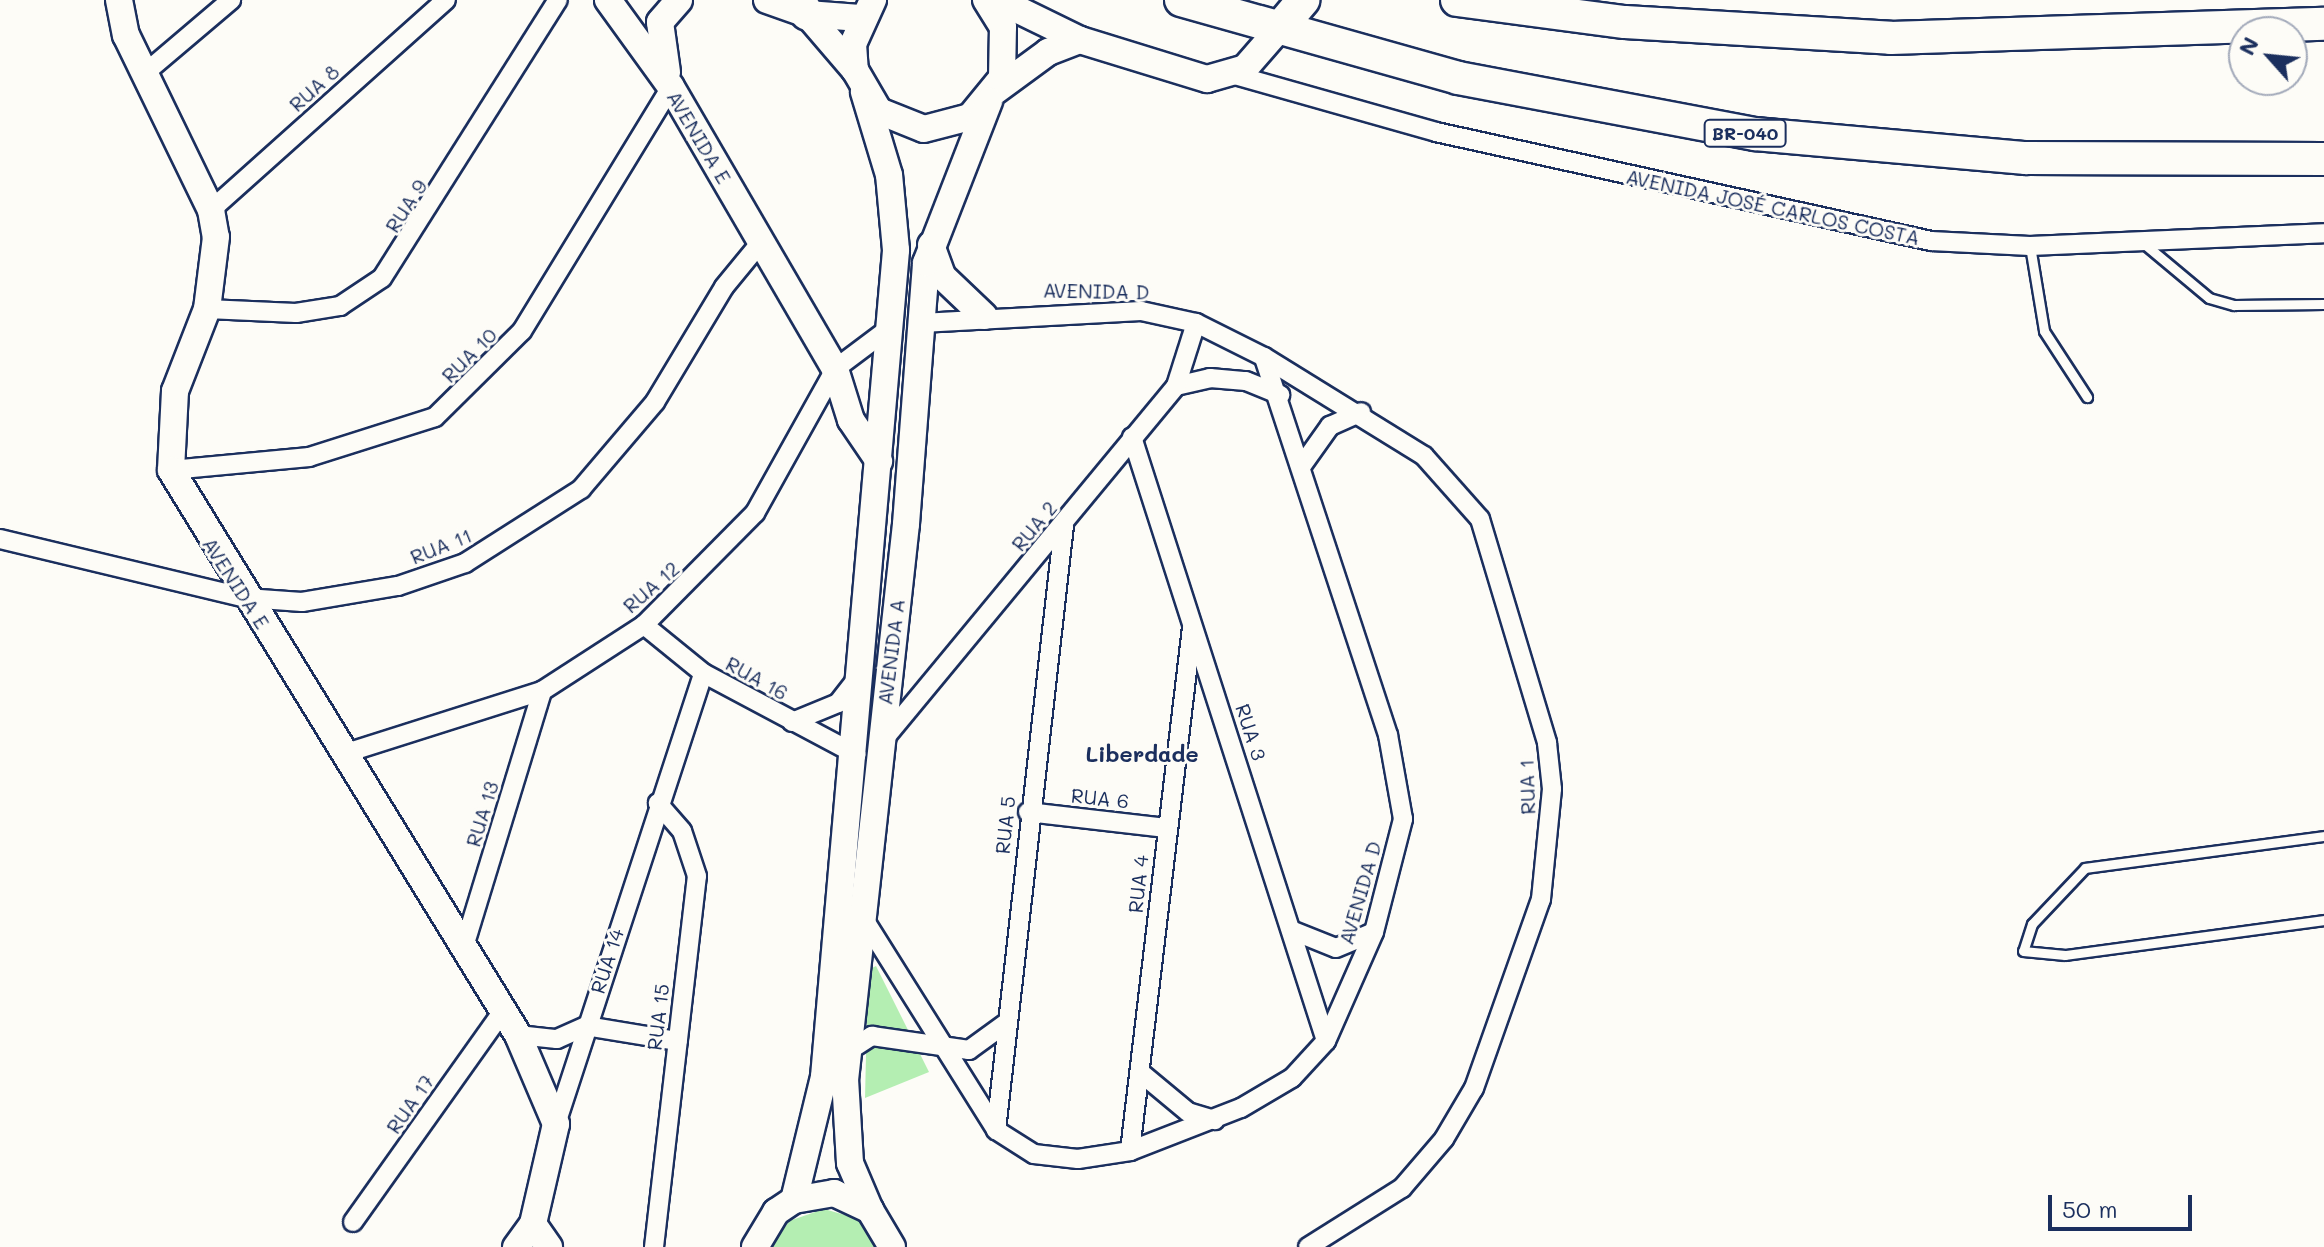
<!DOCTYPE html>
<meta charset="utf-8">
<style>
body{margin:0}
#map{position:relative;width:2324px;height:1247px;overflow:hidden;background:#fdfcf7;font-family:Mali,sans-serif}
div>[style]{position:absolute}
.green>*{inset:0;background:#b4eeb2}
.roads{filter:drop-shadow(2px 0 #1b2f5e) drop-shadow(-2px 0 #1b2f5e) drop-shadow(0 2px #1b2f5e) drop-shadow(0 -2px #1b2f5e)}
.lane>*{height:9px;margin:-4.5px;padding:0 4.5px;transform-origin:4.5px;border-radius:4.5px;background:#fdfcf7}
.street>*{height:18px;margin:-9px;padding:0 9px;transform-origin:9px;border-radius:9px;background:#fdfcf7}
.secondary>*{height:26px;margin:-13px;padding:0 13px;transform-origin:13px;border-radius:13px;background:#fdfcf7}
.highway>*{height:32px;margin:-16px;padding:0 16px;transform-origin:16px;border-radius:16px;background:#fdfcf7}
span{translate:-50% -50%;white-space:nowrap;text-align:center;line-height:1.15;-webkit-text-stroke:6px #fdfcf7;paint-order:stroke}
.shield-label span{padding:2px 6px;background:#fdfcf7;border:2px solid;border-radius:6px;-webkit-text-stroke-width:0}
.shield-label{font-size:18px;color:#1b2f5e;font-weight:700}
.street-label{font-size:20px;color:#1b2f5e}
.neighbourhood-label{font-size:22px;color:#1b2f5e;font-weight:700}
.north{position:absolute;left:2228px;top:16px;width:80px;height:80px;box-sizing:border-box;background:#fdfcf7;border:2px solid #a3aaba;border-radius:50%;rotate:297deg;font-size:22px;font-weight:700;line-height:32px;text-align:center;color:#1b2f5e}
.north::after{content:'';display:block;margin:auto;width:28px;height:36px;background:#1b2f5e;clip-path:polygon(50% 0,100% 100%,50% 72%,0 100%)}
.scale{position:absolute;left:2048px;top:1195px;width:144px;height:36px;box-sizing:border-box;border:4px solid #1b2f5e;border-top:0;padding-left:10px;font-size:24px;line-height:28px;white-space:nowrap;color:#1b2f5e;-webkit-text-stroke:6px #fdfcf7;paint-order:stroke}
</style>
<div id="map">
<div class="green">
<i style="clip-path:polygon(876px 966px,929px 1072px,865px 1098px,868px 970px)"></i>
<i style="clip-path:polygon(824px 1209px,859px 1219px,879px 1247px,772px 1247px,789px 1221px)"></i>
</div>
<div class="roads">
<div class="lane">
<i style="left:2142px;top:242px;width:87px;rotate:39.9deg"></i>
<i style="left:2209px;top:298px;width:26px;rotate:16deg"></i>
<i style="left:2234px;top:305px;width:90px;rotate:-0.6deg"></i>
<i style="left:2030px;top:246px;width:86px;rotate:80.6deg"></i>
<i style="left:2044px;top:331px;width:79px;rotate:56.9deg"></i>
<i style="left:2324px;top:836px;width:241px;rotate:172.4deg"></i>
<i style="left:2085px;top:868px;width:77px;rotate:133.4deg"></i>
<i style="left:2032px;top:924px;width:28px;rotate:108deg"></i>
<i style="left:2023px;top:951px;width:42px;rotate:5.4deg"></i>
<i style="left:2065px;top:955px;width:261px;rotate:-7.7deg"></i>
</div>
<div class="street">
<i style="left:145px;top:73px;width:113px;rotate:-40.3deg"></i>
<i style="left:1235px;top:75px;width:209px;rotate:15.8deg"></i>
<i style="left:1436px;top:132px;width:507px;rotate:12.42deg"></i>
<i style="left:1931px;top:241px;width:99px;rotate:2.9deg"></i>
<i style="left:2030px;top:246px;width:294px;rotate:-2.5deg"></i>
<i style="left:211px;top:210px;width:315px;rotate:-41.8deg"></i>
<i style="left:207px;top:309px;width:89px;rotate:2.6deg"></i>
<i style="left:296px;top:313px;width:45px;rotate:-9deg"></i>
<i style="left:340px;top:306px;width:50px;rotate:-33.7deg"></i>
<i style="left:382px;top:278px;width:329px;rotate:-57.7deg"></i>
<i style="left:1264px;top:357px;width:188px;rotate:31.7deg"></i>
<i style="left:1424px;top:456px;width:84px;rotate:48.4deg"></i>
<i style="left:1480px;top:519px;width:234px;rotate:73.3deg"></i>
<i style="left:1547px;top:743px;width:46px;rotate:83.8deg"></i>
<i style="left:1552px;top:789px;width:111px;rotate:95.7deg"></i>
<i style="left:1541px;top:899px;width:201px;rotate:109.5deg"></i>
<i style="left:1474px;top:1088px;width:59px;rotate:120.5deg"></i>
<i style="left:1444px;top:1139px;width:65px;rotate:130.6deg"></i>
<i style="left:1402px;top:1188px;width:111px;rotate:147.9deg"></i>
<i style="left:1176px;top:386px;width:35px;rotate:-13deg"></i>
<i style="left:1210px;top:378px;width:36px;rotate:5deg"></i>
<i style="left:1246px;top:381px;width:37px;rotate:22deg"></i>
<i style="left:1132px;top:437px;width:634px;rotate:72.19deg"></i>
<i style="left:1303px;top:464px;width:47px;rotate:-54.6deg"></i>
<i style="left:1330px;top:426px;width:34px;rotate:-24deg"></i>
<i style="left:171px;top:470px;width:139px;rotate:-5.4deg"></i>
<i style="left:309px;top:457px;width:132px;rotate:-17.6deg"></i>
<i style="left:435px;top:417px;width:122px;rotate:-44.7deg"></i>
<i style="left:522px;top:331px;width:286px;rotate:-58.6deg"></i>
<i style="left:0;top:539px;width:253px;rotate:13.5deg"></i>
<i style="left:246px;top:598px;width:56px;rotate:4.1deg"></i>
<i style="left:302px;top:602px;width:97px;rotate:-9.5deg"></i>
<i style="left:398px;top:586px;width:71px;rotate:-18.9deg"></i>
<i style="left:465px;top:563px;width:138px;rotate:-32.5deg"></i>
<i style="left:581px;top:489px;width:114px;rotate:-49.6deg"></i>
<i style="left:655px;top:402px;width:134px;rotate:-59deg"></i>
<i style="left:724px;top:287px;width:58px;rotate:-50.6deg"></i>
<i style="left:644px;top:625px;width:76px;rotate:39.1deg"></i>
<i style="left:703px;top:673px;width:174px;rotate:28deg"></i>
<i style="left:792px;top:722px;width:50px;rotate:-22.4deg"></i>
<i style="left:838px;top:703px;width:31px;rotate:-52deg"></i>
<i style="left:884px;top:739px;width:458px;rotate:-50.4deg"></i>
<i style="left:1176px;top:386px;width:66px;rotate:-72.4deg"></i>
<i style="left:346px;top:753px;width:206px;rotate:-17.6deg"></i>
<i style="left:542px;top:691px;width:121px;rotate:-32.9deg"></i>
<i style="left:644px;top:625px;width:158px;rotate:-45.3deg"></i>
<i style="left:755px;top:513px;width:165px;rotate:-60.9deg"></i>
<i style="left:835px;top:369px;width:65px;rotate:-36.9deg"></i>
<i style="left:1028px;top:812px;width:139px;rotate:6.6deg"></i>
<i style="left:862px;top:916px;width:252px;rotate:57.9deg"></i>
<i style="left:996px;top:1130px;width:45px;rotate:32.3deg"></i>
<i style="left:1034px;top:1154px;width:44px;rotate:6.5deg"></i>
<i style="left:1078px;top:1159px;width:53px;rotate:-8.7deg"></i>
<i style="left:1130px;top:1151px;width:119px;rotate:-21.2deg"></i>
<i style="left:1241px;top:1108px;width:59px;rotate:-30.5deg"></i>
<i style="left:1292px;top:1078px;width:50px;rotate:-47.4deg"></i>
<i style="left:1326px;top:1041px;width:119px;rotate:-66.2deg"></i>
<i style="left:1374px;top:932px;width:117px;rotate:-75.6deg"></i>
<i style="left:1403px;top:819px;width:85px;rotate:-100.1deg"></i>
<i style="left:1388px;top:735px;width:398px;rotate:-108.2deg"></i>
<i style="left:1264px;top:357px;width:76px;rotate:-153.4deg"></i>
<i style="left:1196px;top:323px;width:56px;rotate:-167.7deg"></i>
<i style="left:1141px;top:311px;width:220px;rotate:176.9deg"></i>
<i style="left:1291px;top:930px;width:48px;rotate:21.8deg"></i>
<i style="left:1336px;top:948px;width:41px;rotate:-22.8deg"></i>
<i style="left:463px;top:950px;width:271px;rotate:-73deg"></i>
<i style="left:518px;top:1035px;width:39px;rotate:6deg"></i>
<i style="left:557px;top:1039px;width:32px;rotate:-24deg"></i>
<i style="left:586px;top:1026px;width:93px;rotate:9.3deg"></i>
<i style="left:847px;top:1052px;width:30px;rotate:-33deg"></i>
<i style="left:872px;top:1036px;width:98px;rotate:8.2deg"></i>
<i style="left:969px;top:1050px;width:46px;rotate:-36.1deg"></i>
<i style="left:1141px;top:1073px;width:61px;rotate:39.7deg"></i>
<i style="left:1188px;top:1112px;width:28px;rotate:17deg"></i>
<i style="left:556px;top:1124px;width:474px;rotate:-71.9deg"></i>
<i style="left:996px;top:1130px;width:609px;rotate:-83.59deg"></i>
<i style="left:1130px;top:1151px;width:527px;rotate:-83.24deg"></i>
<i style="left:353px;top:1222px;width:259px;rotate:-54.6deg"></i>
<i style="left:654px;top:1247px;width:373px;rotate:-83.4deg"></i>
<i style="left:697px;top:876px;width:47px;rotate:-108.4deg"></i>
<i style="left:682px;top:831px;width:37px;rotate:-131deg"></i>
</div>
<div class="secondary">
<i style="left:119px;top:0;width:36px;rotate:79deg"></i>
<i style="left:126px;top:35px;width:195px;rotate:64.1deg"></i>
<i style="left:211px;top:210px;width:27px;rotate:80deg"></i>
<i style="left:216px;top:237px;width:73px;rotate:97.1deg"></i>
<i style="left:207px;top:309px;width:88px;rotate:111.3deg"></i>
<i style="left:175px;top:391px;width:79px;rotate:92.9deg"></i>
<i style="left:171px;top:470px;width:663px;rotate:58.44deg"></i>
<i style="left:518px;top:1035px;width:97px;rotate:66.9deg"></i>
<i style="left:556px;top:1124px;width:103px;rotate:103deg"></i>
<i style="left:533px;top:1224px;width:29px;rotate:126deg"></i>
<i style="left:608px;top:0;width:107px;rotate:54.1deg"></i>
<i style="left:671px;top:87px;width:326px;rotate:59.8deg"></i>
<i style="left:835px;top:369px;width:53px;rotate:72.6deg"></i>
<i style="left:851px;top:420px;width:50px;rotate:55.7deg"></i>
<i style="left:767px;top:0;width:42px;rotate:19.3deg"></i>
<i style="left:807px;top:14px;width:53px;rotate:4.3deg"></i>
<i style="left:873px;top:0;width:48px;rotate:114.4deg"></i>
<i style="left:853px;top:44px;width:26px;rotate:86deg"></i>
<i style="left:855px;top:70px;width:48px;rotate:59.7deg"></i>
<i style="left:879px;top:111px;width:48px;rotate:21.8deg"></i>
<i style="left:924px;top:129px;width:48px;rotate:-14.6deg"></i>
<i style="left:970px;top:117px;width:50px;rotate:-50.6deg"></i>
<i style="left:1002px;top:78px;width:51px;rotate:-88.9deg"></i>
<i style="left:1003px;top:27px;width:32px;rotate:-122deg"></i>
<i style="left:998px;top:0;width:91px;rotate:26deg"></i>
<i style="left:1080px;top:40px;width:133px;rotate:17.1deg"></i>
<i style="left:1207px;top:79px;width:40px;rotate:-16deg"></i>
<i style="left:1245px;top:68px;width:52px;rotate:-48.9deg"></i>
<i style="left:807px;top:14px;width:74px;rotate:49.4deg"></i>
<i style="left:667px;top:72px;width:50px;rotate:-98deg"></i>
<i style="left:660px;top:22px;width:29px;rotate:-49deg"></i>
<i style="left:995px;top:91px;width:66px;rotate:-36.3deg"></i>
<i style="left:1048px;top:52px;width:34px;rotate:-21deg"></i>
<i style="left:931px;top:245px;width:33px;rotate:70deg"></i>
<i style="left:942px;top:276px;width:58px;rotate:43.6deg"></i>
<i style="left:794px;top:1200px;width:127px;rotate:-76.3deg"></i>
<i style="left:824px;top:1077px;width:830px;rotate:-85.02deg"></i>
<i style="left:896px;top:250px;width:75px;rotate:-95.3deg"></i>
<i style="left:889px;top:175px;width:87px;rotate:-106.8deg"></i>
<i style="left:870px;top:1210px;width:51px;rotate:-113.1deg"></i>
<i style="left:850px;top:1163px;width:83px;rotate:-93.4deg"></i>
<i style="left:845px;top:1080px;width:559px;rotate:-83.74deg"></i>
<i style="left:906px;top:524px;width:262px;rotate:-85.6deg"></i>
<i style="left:926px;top:263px;width:174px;rotate:-68.7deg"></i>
<i style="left:533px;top:1224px;width:28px;rotate:55deg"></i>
<i style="left:755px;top:1247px;width:41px;rotate:-59deg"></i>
<i style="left:776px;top:1212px;width:22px;rotate:-34deg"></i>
<i style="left:794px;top:1200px;width:41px;rotate:-9.9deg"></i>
<i style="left:834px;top:1193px;width:40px;rotate:25deg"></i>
<i style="left:870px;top:1210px;width:43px;rotate:59.3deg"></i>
</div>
<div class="highway">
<i style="left:799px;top:0;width:16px;rotate:60deg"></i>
<i style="left:1181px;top:0;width:288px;rotate:15.7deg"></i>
<i style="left:1458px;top:78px;width:302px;rotate:10.7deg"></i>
<i style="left:1755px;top:134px;width:272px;rotate:5.1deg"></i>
<i style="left:2026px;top:158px;width:298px;rotate:0.2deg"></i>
<i style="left:1457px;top:0;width:169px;rotate:7.5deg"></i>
<i style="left:1625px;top:22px;width:266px;rotate:3.4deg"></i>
<i style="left:1891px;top:38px;width:433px;rotate:-1.9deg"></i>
<i style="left:1279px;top:29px;width:38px;rotate:-50deg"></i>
</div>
</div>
<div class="shield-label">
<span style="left:1745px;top:133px">BR-040</span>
</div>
<div class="street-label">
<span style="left:314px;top:88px;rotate:-42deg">RUA 8</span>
<span style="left:699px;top:137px;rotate:59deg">AVENIDA E</span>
<span style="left:406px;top:206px;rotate:-57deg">RUA 9</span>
<span style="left:1773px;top:207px;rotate:12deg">AVENIDA JOSÉ CARLOS COSTA</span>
<span style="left:1096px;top:291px;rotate:1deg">AVENIDA D</span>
<span style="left:469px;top:355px;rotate:-45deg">RUA 10</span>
<span style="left:1034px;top:526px;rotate:-50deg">RUA 2</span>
<span style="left:441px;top:546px;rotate:-22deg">RUA 11</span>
<span style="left:236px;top:583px;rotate:57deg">AVENIDA E</span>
<span style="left:651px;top:587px;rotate:-41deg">RUA 12</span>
<span style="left:891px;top:652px;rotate:-83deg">AVENIDA A</span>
<span style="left:757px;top:678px;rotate:29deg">RUA 16</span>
<span style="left:1251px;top:732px;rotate:72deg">RUA 3</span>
<span style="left:1527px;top:787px;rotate:-92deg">RUA 1</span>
<span style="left:1100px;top:798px;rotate:6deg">RUA 6</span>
<span style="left:482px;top:814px;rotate:-73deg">RUA 13</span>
<span style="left:1005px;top:825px;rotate:-84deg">RUA 5</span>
<span style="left:1138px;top:884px;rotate:-84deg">RUA 4</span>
<span style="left:1360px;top:893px;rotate:-74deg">AVENIDA D</span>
<span style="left:607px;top:961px;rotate:-72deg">RUA 14</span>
<span style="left:658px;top:1017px;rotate:-83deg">RUA 15</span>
<span style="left:410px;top:1104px;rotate:-55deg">RUA 17</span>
</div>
<div class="neighbourhood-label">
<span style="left:1142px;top:754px">Liberdade</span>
</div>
<div class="north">N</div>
<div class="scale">50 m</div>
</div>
